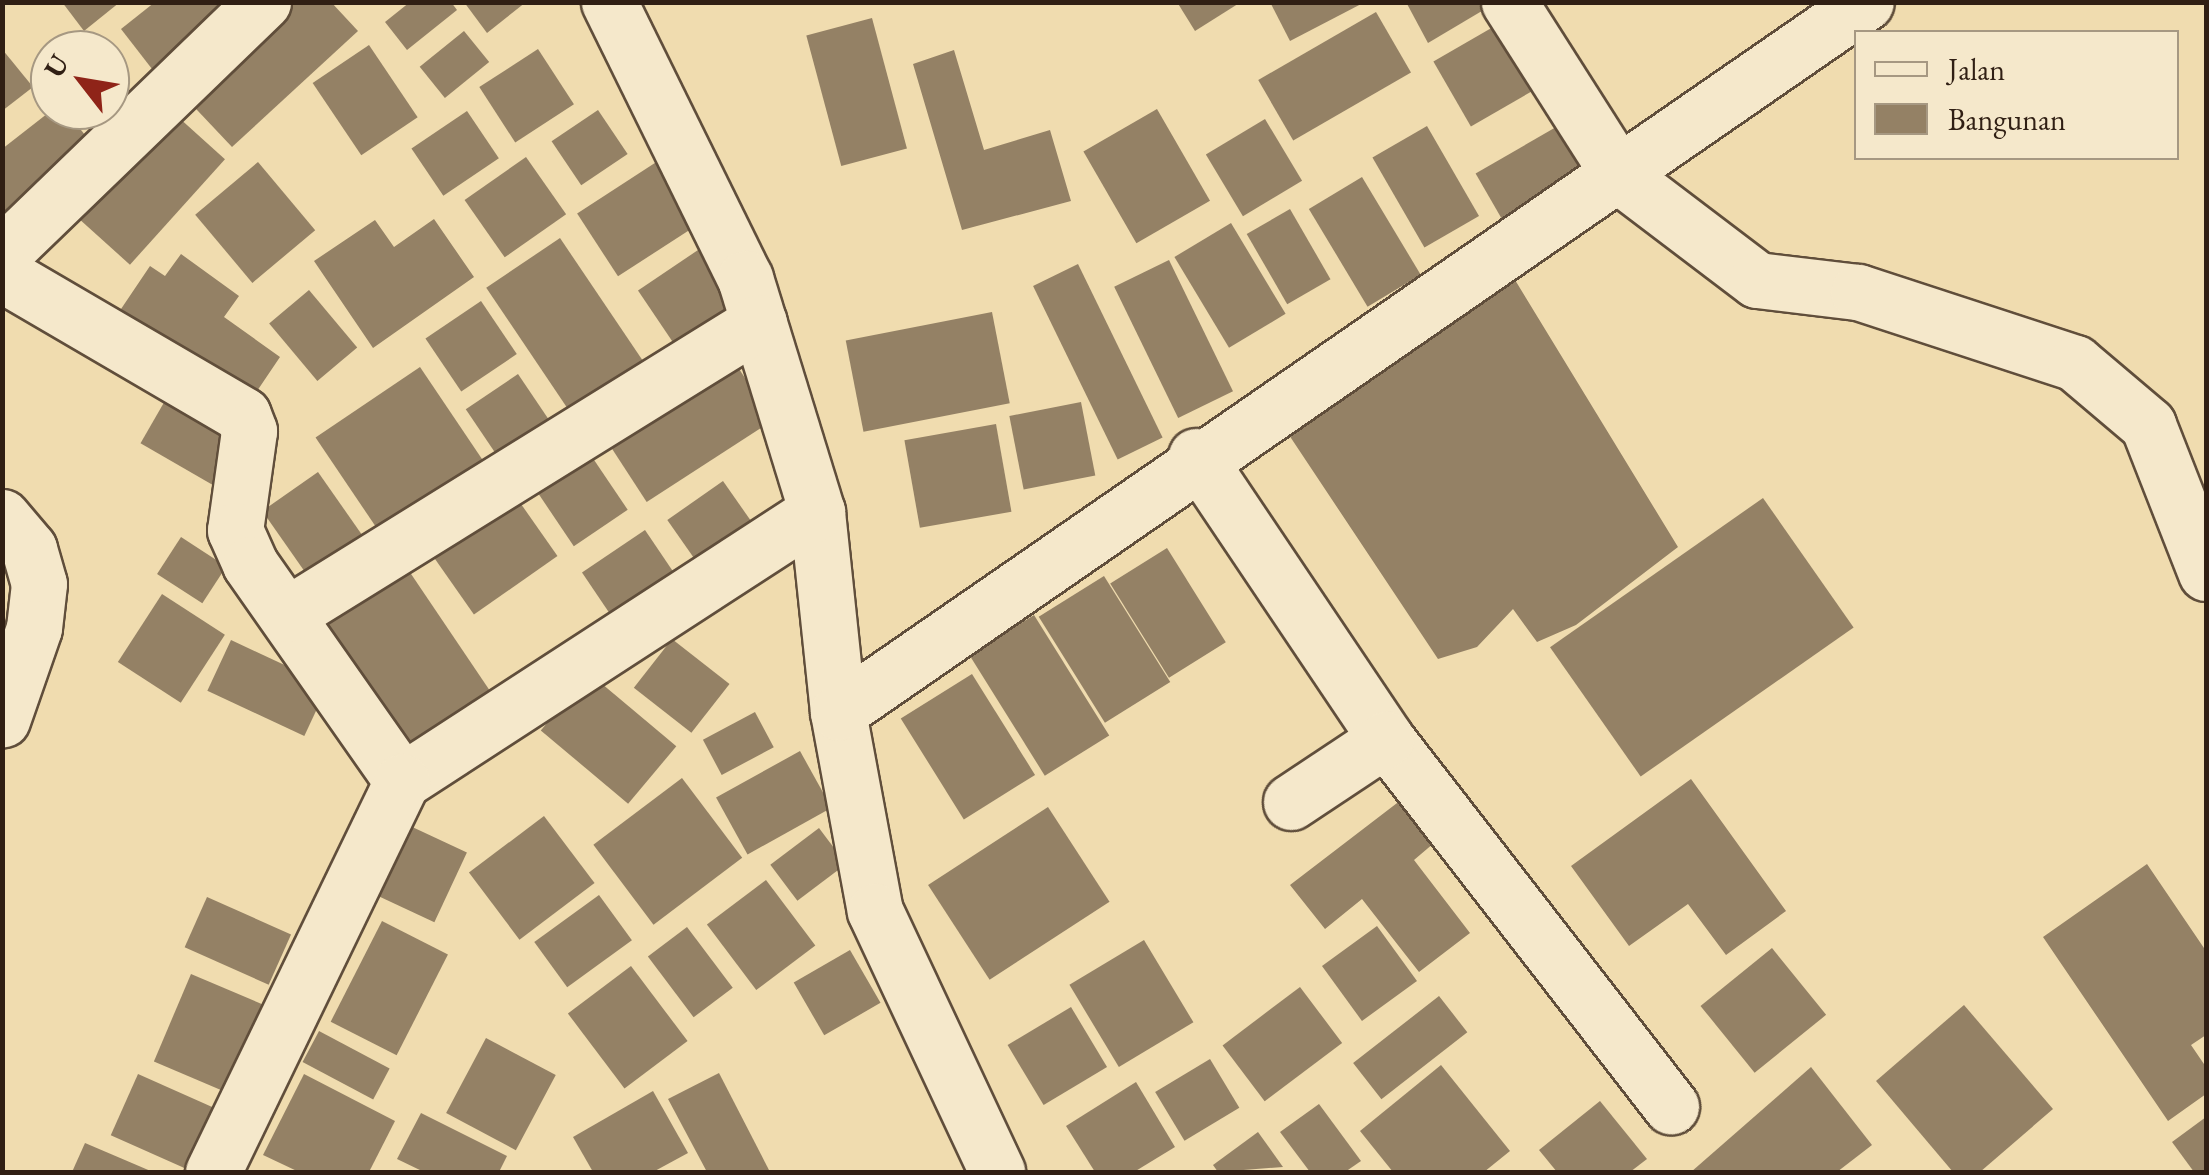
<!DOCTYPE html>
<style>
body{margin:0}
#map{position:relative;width:2209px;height:1175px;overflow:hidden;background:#f0dcaf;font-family:"EB Garamond",serif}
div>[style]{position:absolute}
.building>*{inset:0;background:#948165;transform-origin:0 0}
.roads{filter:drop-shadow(2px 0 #604e3b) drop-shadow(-2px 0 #604e3b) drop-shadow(0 2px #604e3b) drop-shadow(0 -2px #604e3b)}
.minor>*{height:55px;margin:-27.5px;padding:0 27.5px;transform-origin:27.5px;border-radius:27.5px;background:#f5e8cb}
span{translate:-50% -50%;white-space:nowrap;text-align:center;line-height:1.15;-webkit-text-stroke:9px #f5e8cb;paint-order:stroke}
.frame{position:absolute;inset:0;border:5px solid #301f14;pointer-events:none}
.legend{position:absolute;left:1854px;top:30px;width:325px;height:130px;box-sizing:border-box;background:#f5e8cb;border:2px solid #a69882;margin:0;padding:12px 18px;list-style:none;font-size:30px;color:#301f14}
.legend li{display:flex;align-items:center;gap:20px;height:50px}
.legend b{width:50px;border:2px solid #a69882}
.north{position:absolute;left:30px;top:30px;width:100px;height:100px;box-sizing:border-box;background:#f5e8cb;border:2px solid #a69882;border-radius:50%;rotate:301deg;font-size:28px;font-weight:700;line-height:40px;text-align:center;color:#301f14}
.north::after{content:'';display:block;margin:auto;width:35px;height:45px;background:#8f2418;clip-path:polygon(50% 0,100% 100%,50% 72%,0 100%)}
</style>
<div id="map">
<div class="building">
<i style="clip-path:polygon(62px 2px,120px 2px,84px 31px)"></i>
<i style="clip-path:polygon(155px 2px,234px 2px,159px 78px,121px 29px)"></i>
<i style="clip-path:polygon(278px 2px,331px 2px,358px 31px,232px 147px,181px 93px)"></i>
<i style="clip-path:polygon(410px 2px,451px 2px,457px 10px,407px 50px,385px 22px)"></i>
<i style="clip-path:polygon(464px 2px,526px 2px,487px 33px)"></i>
<i style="clip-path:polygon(1177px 2px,1241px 2px,1195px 31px)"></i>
<i style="clip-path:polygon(1270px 2px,1365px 2px,1290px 41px)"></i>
<i style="clip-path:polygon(1406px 2px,1497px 2px,1428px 43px)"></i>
<i style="left:1376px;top:12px;width:70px;height:136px;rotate:60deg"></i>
<i style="left:872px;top:18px;width:135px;height:68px;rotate:75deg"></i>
<i style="left:1507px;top:19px;width:75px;height:85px;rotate:60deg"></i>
<i style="left:464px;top:31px;width:40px;height:57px;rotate:51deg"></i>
<i style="left:369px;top:45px;width:87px;height:68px;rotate:56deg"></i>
<i style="clip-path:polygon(2px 49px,33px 87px,2px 111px)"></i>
<i style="left:538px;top:49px;width:66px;height:70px;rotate:57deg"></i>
<i style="clip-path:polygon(954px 50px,984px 150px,1050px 130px,1071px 201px,962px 230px,913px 64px)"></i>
<i style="left:167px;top:107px;width:78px;height:142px;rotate:42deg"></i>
<i style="left:1157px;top:109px;width:106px;height:85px;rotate:60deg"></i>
<i style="clip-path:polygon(52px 110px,65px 110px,101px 155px,2px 219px,2px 149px)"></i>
<i style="left:598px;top:110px;width:53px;height:56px;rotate:56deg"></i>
<i style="left:467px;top:111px;width:57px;height:67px;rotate:56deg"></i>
<i style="left:1265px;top:119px;width:72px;height:69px;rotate:59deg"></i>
<i style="left:1570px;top:119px;width:56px;height:109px;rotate:60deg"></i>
<i style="left:1427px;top:126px;width:104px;height:63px;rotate:60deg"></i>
<i style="left:526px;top:157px;width:70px;height:75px;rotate:55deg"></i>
<i style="left:661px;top:159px;width:75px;height:100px;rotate:57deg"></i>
<i style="left:258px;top:162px;width:89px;height:82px;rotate:50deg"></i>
<i style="left:1362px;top:177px;width:114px;height:62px;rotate:59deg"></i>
<i style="left:1290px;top:209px;width:81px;height:50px;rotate:60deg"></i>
<i style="clip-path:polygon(434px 219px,474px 277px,373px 348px,314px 261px,375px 220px,394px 247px)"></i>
<i style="left:1231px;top:223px;width:106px;height:66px;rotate:59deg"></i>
<i style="left:560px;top:238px;width:169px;height:89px;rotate:56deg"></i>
<i style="left:701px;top:248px;width:89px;height:76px;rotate:56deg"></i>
<i style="clip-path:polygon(181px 254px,239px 296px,224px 317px,280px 357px,251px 400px,121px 309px,150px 266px,165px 276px)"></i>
<i style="left:1169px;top:260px;width:146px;height:61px;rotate:64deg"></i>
<i style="left:1078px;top:264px;width:193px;height:50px;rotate:64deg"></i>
<i style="clip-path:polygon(1512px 275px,1678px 547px,1576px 625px,1537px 642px,1513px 609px,1477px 647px,1438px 659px,1289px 435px)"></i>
<i style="left:309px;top:290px;width:75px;height:52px;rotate:50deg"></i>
<i style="left:481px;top:301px;width:64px;height:67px;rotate:56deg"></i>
<i style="left:992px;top:312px;width:93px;height:149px;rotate:79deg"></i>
<i style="left:730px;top:355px;width:78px;height:150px;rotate:57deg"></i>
<i style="left:420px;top:367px;width:119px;height:126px;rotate:56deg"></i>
<i style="left:518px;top:374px;width:80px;height:63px;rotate:56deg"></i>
<i style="left:166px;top:399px;width:83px;height:51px;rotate:30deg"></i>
<i style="left:1081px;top:402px;width:75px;height:73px;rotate:79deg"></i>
<i style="left:996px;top:424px;width:89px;height:93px;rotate:80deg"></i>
<i style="left:588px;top:451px;width:71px;height:65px;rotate:56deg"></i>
<i style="left:318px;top:472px;width:97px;height:68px;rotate:55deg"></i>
<i style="left:723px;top:481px;width:58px;height:68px;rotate:55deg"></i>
<i style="left:507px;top:484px;width:88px;height:102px;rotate:55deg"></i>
<i style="left:1763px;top:498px;width:158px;height:260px;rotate:55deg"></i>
<i style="left:645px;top:530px;width:55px;height:76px;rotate:56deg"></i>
<i style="left:181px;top:537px;width:54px;height:44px;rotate:33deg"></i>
<i style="left:1167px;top:548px;width:111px;height:67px;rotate:58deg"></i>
<i style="left:405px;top:565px;width:166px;height:98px;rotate:56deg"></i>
<i style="left:1104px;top:576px;width:125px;height:77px;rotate:58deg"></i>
<i style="left:162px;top:594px;width:75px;height:81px;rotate:33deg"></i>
<i style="left:1034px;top:615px;width:142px;height:76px;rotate:58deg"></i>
<i style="left:672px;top:639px;width:73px;height:62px;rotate:38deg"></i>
<i style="left:231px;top:640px;width:107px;height:56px;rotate:25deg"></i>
<i style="left:589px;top:673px;width:114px;height:75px;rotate:40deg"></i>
<i style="left:972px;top:674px;width:119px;height:84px;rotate:58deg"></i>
<i style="left:755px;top:712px;width:40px;height:59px;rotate:62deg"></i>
<i style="left:800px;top:751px;width:65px;height:96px;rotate:61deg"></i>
<i style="left:682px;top:778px;width:100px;height:111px;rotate:53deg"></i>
<i style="clip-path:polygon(1691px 779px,1786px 911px,1726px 955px,1688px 904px,1629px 946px,1571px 866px)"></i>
<i style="clip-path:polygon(1401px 800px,1434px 843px,1414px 860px,1470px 933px,1419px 972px,1362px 899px,1325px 929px,1290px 885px)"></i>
<i style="left:1048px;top:807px;width:113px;height:143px;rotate:57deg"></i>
<i style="left:544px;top:816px;width:84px;height:94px;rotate:53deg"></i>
<i style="left:408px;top:825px;width:65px;height:77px;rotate:25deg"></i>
<i style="left:819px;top:828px;width:45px;height:61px;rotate:53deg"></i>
<i style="clip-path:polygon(2147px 864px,2206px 951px,2206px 1035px,2191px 1045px,2206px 1067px,2206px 1094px,2168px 1121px,2043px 937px)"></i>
<i style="left:766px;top:880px;width:82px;height:74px;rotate:53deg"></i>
<i style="left:599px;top:895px;width:56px;height:80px;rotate:54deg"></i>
<i style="left:207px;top:897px;width:92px;height:55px;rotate:24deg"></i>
<i style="left:382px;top:921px;width:74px;height:113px;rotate:27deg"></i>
<i style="left:1377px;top:926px;width:68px;height:68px;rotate:54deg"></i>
<i style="left:687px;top:927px;width:76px;height:49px;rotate:53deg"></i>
<i style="left:1144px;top:940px;width:96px;height:87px;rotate:59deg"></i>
<i style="left:1772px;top:948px;width:86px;height:92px;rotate:51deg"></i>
<i style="left:850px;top:950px;width:61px;height:65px;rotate:60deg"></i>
<i style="left:631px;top:966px;width:94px;height:79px;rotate:53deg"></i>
<i style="left:191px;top:974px;width:83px;height:95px;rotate:23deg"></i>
<i style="left:1300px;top:987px;width:70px;height:97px;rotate:53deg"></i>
<i style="left:1439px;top:996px;width:46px;height:109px;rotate:52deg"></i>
<i style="clip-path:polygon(1964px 1005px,2053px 1109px,1980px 1172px,1953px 1172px,1876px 1081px)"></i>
<i style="left:1071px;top:1007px;width:70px;height:74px;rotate:59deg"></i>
<i style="left:319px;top:1031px;width:80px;height:35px;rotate:28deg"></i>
<i style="left:486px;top:1038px;width:79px;height:85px;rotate:28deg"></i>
<i style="left:1210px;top:1059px;width:57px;height:64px;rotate:59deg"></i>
<i style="clip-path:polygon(1441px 1065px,1510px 1151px,1484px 1172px,1393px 1172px,1360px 1131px)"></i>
<i style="clip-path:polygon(1811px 1067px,1872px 1145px,1837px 1172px,1691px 1172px)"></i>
<i style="clip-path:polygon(719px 1073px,770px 1172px,707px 1172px,668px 1099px)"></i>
<i style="left:138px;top:1074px;width:99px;height:67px;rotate:24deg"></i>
<i style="clip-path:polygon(304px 1074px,395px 1121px,369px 1172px,299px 1172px,263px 1155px)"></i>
<i style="clip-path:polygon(1136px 1082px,1175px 1147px,1134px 1172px,1095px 1172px,1066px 1126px)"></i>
<i style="clip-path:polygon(653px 1091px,688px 1153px,653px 1172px,593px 1172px,573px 1137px)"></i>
<i style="clip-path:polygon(1600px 1101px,1647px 1159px,1630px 1172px,1557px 1172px,1539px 1150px)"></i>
<i style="clip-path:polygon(1319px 1104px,1361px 1161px,1345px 1172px,1310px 1172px,1280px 1132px)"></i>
<i style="clip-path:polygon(421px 1113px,507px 1156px,499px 1172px,424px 1172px,397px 1159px)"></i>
<i style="clip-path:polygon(2206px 1117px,2206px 1172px,2194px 1172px,2172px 1142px)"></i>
<i style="clip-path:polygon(1258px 1132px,1283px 1167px,1218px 1172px,1213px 1165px)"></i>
<i style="clip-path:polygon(85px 1143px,153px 1172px,72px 1172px)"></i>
</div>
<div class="roads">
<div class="minor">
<i style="left:609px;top:2px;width:308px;rotate:63.8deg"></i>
<i style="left:745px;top:278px;width:245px;rotate:72.9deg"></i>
<i style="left:817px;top:512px;width:201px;rotate:84deg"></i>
<i style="left:838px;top:712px;width:202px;rotate:79.5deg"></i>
<i style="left:875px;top:911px;width:288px;rotate:64.9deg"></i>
<i style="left:1509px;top:2px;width:206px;rotate:57.5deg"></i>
<i style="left:1620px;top:176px;width:172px;rotate:37.2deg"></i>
<i style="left:1757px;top:280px;width:102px;rotate:6.8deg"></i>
<i style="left:1858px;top:292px;width:228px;rotate:18.1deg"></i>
<i style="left:2075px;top:363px;width:96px;rotate:40.3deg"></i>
<i style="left:2148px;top:425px;width:159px;rotate:68.6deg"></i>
<i style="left:2px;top:254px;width:363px;rotate:-44deg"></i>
<i style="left:2px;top:274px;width:279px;rotate:30.3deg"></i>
<i style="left:243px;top:415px;width:17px;rotate:69deg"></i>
<i style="left:249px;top:431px;width:100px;rotate:98deg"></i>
<i style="left:235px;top:530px;width:37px;rotate:66deg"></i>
<i style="left:250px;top:564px;width:265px;rotate:55deg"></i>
<i style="left:402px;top:781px;width:495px;rotate:-33deg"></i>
<i style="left:1196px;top:456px;width:341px;rotate:56.1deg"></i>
<i style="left:1386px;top:739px;width:465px;rotate:52.2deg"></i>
<i style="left:2px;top:517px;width:42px;rotate:49.8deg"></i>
<i style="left:29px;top:549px;width:36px;rotate:74deg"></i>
<i style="left:39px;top:584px;width:44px;rotate:96.5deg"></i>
<i style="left:34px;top:628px;width:97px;rotate:109.2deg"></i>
<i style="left:288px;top:614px;width:554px;rotate:-31.8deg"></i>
<i style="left:838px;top:712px;width:1249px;rotate:-34.63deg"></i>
<i style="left:1291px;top:802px;width:114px;rotate:-33.6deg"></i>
<i style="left:213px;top:1172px;width:434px;rotate:-64.2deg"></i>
</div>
</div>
<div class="frame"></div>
<ul class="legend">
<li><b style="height:12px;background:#f5e8cb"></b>Jalan</li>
<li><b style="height:28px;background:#948165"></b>Bangunan</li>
</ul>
<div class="north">U</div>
</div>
